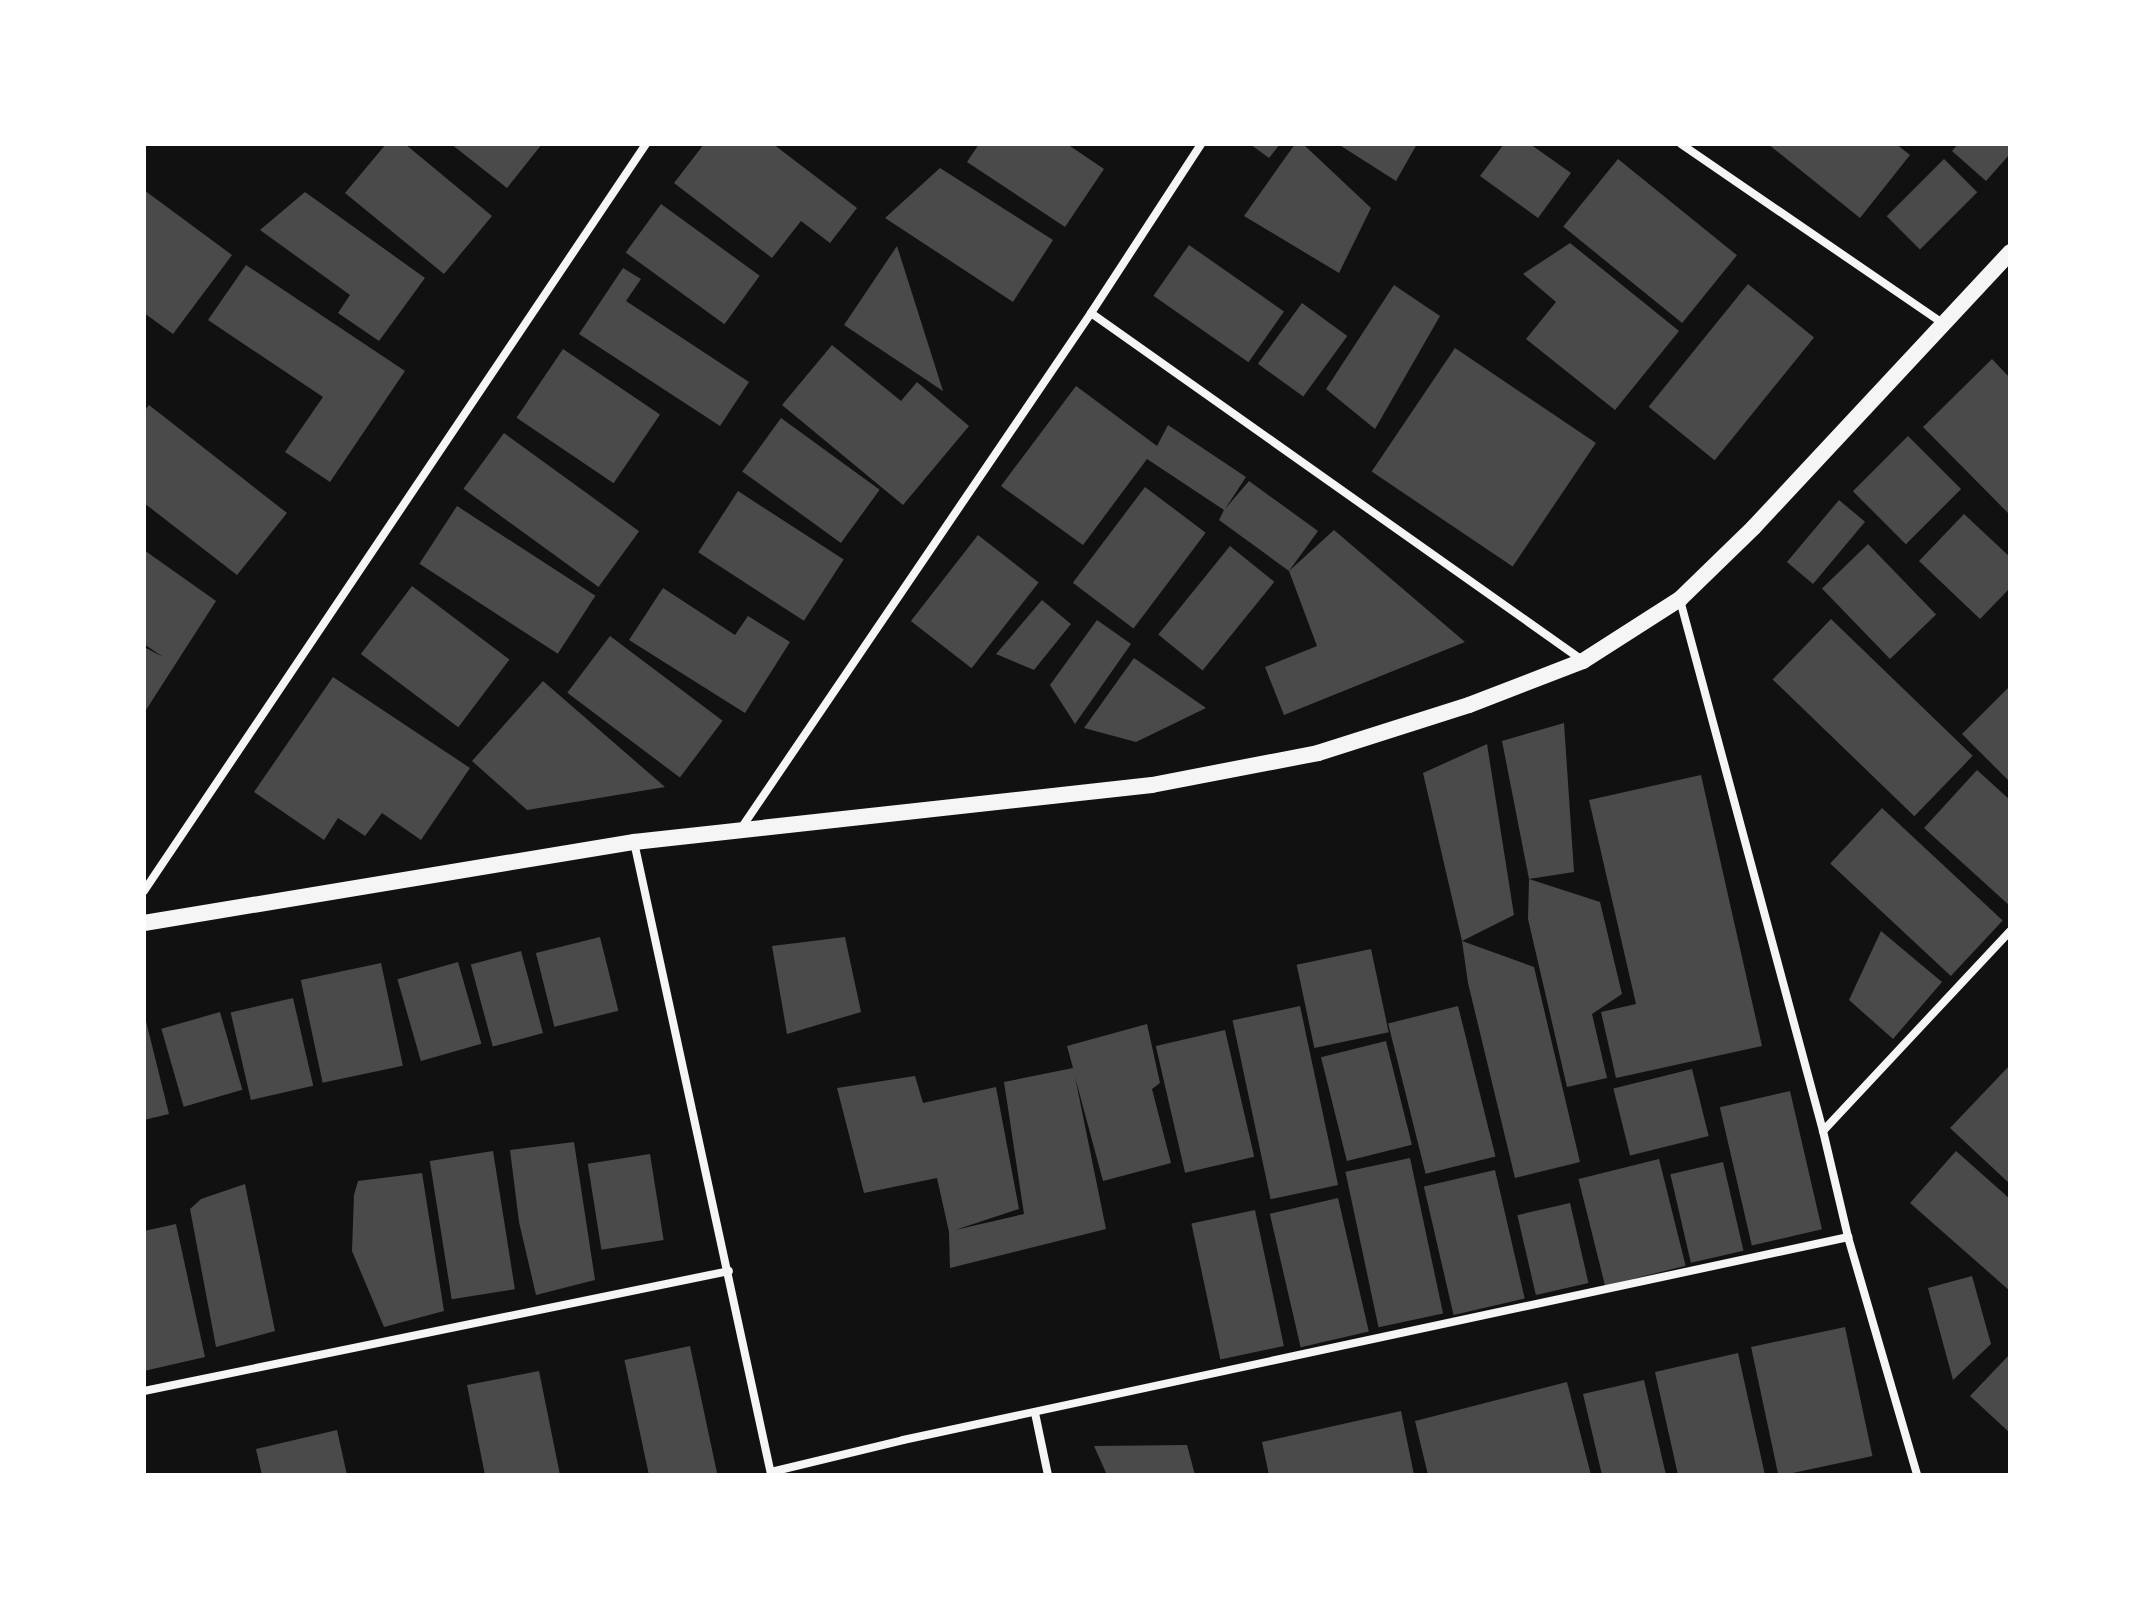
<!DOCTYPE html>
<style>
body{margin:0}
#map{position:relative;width:2154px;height:1619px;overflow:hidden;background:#111;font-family:Jost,sans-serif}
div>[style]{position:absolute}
.building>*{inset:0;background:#4a4a4a;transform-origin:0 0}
.minor>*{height:8px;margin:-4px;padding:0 4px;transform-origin:4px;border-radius:4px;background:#f5f5f5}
.secondary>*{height:16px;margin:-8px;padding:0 8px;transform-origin:8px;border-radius:8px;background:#f5f5f5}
span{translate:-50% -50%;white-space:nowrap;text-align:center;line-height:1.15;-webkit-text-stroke:8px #fff;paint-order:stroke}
.frame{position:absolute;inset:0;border:146px solid #fff;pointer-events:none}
</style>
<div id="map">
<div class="building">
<i style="clip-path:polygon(386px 144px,405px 144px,492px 216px,444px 274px,345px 193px)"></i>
<i style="clip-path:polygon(451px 144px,542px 144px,507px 188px)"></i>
<i style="clip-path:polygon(704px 144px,773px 144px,857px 208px,830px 243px,801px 221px,772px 258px,674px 183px)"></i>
<i style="clip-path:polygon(979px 144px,1067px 144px,1104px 169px,1065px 227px,967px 162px)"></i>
<i style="clip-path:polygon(1250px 144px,1280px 144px,1269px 158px)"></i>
<i style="clip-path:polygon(1295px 144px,1303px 144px,1371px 208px,1339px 273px,1244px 216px)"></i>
<i style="clip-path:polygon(1338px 144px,1417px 144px,1396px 181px)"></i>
<i style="clip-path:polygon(1504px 144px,1530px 144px,1571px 173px,1538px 218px,1480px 176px)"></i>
<i style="clip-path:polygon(1768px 144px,1896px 144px,1910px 155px,1860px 218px)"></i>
<i style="clip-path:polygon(1958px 144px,2010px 144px,2010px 154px,1986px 181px,1952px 151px)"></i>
<i style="left:1618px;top:159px;width:153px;height:87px;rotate:39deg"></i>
<i style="left:1944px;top:159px;width:47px;height:81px;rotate:45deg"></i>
<i style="clip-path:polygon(940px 168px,1053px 240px,1013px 302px,885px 218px)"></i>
<i style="clip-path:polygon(144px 190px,232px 255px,173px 334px,144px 313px)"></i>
<i style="clip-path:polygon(305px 192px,425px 278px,379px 341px,338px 313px,350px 295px,260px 230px)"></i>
<i style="left:661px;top:204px;width:122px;height:60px;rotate:36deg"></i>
<i style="clip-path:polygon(1570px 243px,1679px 331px,1615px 410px,1526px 339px,1556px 302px,1523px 274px)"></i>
<i style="left:1189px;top:245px;width:116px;height:62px;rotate:35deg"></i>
<i style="clip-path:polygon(897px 246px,943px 391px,844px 325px)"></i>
<i style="clip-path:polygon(246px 265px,405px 371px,330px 482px,285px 452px,323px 397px,208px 320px)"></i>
<i style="clip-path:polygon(623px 268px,641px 279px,626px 301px,749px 382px,720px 426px,579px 334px)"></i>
<i style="left:1748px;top:284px;width:85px;height:158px;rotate:39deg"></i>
<i style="clip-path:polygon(1394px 285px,1440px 316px,1375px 429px,1326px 389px)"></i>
<i style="left:1302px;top:303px;width:56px;height:75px;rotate:36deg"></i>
<i style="clip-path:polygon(832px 345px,901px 401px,917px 382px,969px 426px,903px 505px,782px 405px)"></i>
<i style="left:1455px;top:348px;width:170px;height:149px;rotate:34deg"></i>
<i style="left:563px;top:349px;width:117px;height:83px;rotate:34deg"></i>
<i style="clip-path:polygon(1992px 359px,2010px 378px,2010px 515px,1923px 427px)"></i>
<i style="clip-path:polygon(1076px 386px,1157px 446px,1168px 425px,1246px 477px,1225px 509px,1249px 481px,1318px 531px,1289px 571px,1219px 520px,1224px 510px,1147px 459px,1083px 545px,1001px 486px)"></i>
<i style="clip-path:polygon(149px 405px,287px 513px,237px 575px,144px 503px,144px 411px)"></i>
<i style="left:781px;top:418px;width:122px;height:66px;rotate:36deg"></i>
<i style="left:504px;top:433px;width:167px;height:69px;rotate:36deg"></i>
<i style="left:1908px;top:436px;width:75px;height:78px;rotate:45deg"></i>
<i style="left:1145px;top:487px;width:76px;height:120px;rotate:37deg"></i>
<i style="left:738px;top:491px;width:126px;height:73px;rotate:33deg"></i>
<i style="left:1839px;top:500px;width:34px;height:81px;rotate:40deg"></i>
<i style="left:457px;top:506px;width:165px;height:69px;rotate:33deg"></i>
<i style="clip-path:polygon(1964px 514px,2010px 557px,2010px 588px,1980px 619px,1919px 561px)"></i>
<i style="clip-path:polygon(1334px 530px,1465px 642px,1284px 715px,1265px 667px,1317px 646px,1289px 571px)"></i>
<i style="left:978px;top:535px;width:77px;height:109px;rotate:38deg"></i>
<i style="left:1868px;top:544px;width:98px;height:64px;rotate:46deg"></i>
<i style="left:1230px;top:546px;width:57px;height:114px;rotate:39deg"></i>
<i style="clip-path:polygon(144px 550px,216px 601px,144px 713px,144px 647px,163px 657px,144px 644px)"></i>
<i style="left:412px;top:586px;width:122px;height:85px;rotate:37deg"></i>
<i style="clip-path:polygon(663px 588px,735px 635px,748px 616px,790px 642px,745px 713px,629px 640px)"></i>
<i style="clip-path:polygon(1042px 600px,1071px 624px,1034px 670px,996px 654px)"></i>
<i style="left:1831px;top:619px;width:197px;height:84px;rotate:44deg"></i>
<i style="clip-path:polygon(1097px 620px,1131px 644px,1075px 724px,1050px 685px)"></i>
<i style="left:610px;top:636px;width:141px;height:71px;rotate:37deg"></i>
<i style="clip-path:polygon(1134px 658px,1206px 708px,1136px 742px,1084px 728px)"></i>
<i style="clip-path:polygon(333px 677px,470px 768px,421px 840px,382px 813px,365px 836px,338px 818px,324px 840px,254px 792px)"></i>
<i style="clip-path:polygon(543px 681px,665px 787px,527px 810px,472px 761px)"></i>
<i style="clip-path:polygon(2010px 686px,2010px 782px,1962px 734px)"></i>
<i style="clip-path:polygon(1564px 723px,1574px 872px,1529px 879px,1502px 741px)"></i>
<i style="clip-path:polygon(1487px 744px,1514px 915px,1462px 941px,1423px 773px)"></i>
<i style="clip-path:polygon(1977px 770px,2010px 800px,2010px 906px,1924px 828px)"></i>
<i style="clip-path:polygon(1701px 775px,1762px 1046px,1616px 1078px,1601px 1012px,1636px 1004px,1589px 800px)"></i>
<i style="left:1882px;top:808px;width:165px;height:76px;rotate:43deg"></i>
<i style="clip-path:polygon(1529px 879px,1600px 902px,1622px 994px,1592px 1014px,1607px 1078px,1567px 1087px,1528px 919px)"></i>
<i style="clip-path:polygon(1881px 931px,1942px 982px,1893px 1039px,1849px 1000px)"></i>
<i style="left:600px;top:937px;width:76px;height:66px;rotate:76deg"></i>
<i style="clip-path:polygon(845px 937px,861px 1012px,787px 1034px,772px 946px)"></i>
<i style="clip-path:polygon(1462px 941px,1534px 967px,1580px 1162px,1515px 1178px,1468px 983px)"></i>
<i style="left:1371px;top:949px;width:85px;height:76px;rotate:78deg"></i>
<i style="left:521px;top:951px;width:85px;height:52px;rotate:75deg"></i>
<i style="left:458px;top:962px;width:85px;height:63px;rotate:74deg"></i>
<i style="left:381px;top:963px;width:105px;height:82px;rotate:78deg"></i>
<i style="left:293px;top:998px;width:90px;height:64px;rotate:77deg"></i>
<i style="left:1300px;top:1006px;width:183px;height:69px;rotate:78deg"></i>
<i style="left:1458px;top:1006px;width:155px;height:72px;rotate:76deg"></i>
<i style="left:220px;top:1012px;width:81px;height:61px;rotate:74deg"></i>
<i style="clip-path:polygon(144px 1013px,169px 1114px,144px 1120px)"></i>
<i style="clip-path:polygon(1147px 1024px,1160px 1083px,1152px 1089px,1171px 1163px,1103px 1181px,1075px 1077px,1106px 1229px,950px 1268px,949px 1232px,937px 1178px,864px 1193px,837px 1088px,915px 1076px,923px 1103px,996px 1087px,1019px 1209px,955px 1230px,1024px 1214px,1004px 1082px,1073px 1068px,1067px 1046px)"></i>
<i style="left:1225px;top:1030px;width:130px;height:71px;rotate:77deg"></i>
<i style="left:1386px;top:1041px;width:107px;height:67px;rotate:76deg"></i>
<i style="clip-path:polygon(2010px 1065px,2010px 1184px,1950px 1128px)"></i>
<i style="left:1692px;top:1069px;width:69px;height:81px;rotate:76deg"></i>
<i style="left:1790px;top:1091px;width:142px;height:72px;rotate:77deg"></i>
<i style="clip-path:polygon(574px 1142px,595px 1280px,536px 1295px,519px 1222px,510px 1150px)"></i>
<i style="left:493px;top:1151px;width:140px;height:64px;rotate:81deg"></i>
<i style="clip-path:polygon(1956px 1151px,2010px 1199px,2010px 1291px,1910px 1203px)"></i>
<i style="left:650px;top:1154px;width:87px;height:63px;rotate:81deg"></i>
<i style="left:1410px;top:1158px;width:159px;height:66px;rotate:78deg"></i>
<i style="left:1659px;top:1159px;width:110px;height:83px;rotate:76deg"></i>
<i style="left:1723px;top:1162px;width:91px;height:54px;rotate:77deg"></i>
<i style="left:1495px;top:1170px;width:132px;height:73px;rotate:77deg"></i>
<i style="clip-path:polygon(422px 1173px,444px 1311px,384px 1327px,352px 1251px,354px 1195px,358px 1181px)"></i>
<i style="clip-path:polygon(245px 1184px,275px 1331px,216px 1347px,190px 1209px,201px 1199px)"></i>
<i style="left:1338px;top:1198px;width:137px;height:70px;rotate:77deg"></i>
<i style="left:1570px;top:1203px;width:82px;height:54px;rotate:77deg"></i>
<i style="left:1255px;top:1210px;width:139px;height:65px;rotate:78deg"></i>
<i style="clip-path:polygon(176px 1224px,205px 1357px,144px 1371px,144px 1231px)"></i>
<i style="clip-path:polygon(1972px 1276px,1991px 1344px,1953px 1380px,1928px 1288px)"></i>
<i style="left:1845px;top:1327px;width:132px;height:96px;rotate:78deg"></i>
<i style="left:690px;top:1346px;width:132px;height:67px;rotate:78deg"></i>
<i style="clip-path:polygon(1738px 1353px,1765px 1475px,1678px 1475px,1655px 1372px)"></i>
<i style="clip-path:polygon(2010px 1354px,2010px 1433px,1970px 1396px)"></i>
<i style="clip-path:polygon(539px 1371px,560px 1475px,485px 1475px,467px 1385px)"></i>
<i style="clip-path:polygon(1644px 1380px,1666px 1475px,1602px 1475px,1583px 1394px)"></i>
<i style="clip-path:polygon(1567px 1382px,1591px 1475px,1428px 1475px,1415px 1421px)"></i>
<i style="clip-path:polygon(1401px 1411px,1414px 1475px,1269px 1475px,1262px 1442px)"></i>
<i style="clip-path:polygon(337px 1430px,347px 1475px,262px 1475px,256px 1449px)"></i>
<i style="clip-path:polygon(1187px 1445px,1195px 1475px,1107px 1475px,1094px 1446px)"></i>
</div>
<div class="minor">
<i style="left:1681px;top:144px;width:319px;rotate:34.4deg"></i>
<i style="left:1091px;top:313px;width:601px;rotate:35.25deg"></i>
<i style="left:1680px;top:600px;width:550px;rotate:74.93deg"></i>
<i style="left:1823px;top:1131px;width:109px;rotate:76.7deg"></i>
<i style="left:1848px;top:1237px;width:248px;rotate:73.8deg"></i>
<i style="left:742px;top:827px;width:621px;rotate:-55.82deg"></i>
<i style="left:1091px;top:313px;width:202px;rotate:-56.9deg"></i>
<i style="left:634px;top:842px;width:647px;rotate:77.77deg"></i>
<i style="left:144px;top:891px;width:900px;rotate:-56.1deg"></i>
<i style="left:1823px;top:1131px;width:274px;rotate:-46.9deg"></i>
<i style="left:144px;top:1391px;width:597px;rotate:-11.59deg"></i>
<i style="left:1035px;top:1413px;width:63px;rotate:78.2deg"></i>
<i style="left:771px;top:1472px;width:136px;rotate:-13.6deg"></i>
<i style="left:903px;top:1440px;width:967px;rotate:-12.12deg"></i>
</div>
<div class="secondary">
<i style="left:144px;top:923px;width:497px;rotate:-9.4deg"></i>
<i style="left:634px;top:842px;width:521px;rotate:-6.28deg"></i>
<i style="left:1152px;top:785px;width:169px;rotate:-10.9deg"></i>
<i style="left:1318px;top:753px;width:158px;rotate:-17.6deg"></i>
<i style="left:1469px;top:705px;width:122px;rotate:-21.1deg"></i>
<i style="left:1583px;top:661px;width:115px;rotate:-32.6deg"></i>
<i style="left:1680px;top:599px;width:103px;rotate:-44.2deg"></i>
<i style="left:1754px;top:527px;width:376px;rotate:-47deg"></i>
</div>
<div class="frame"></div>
</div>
